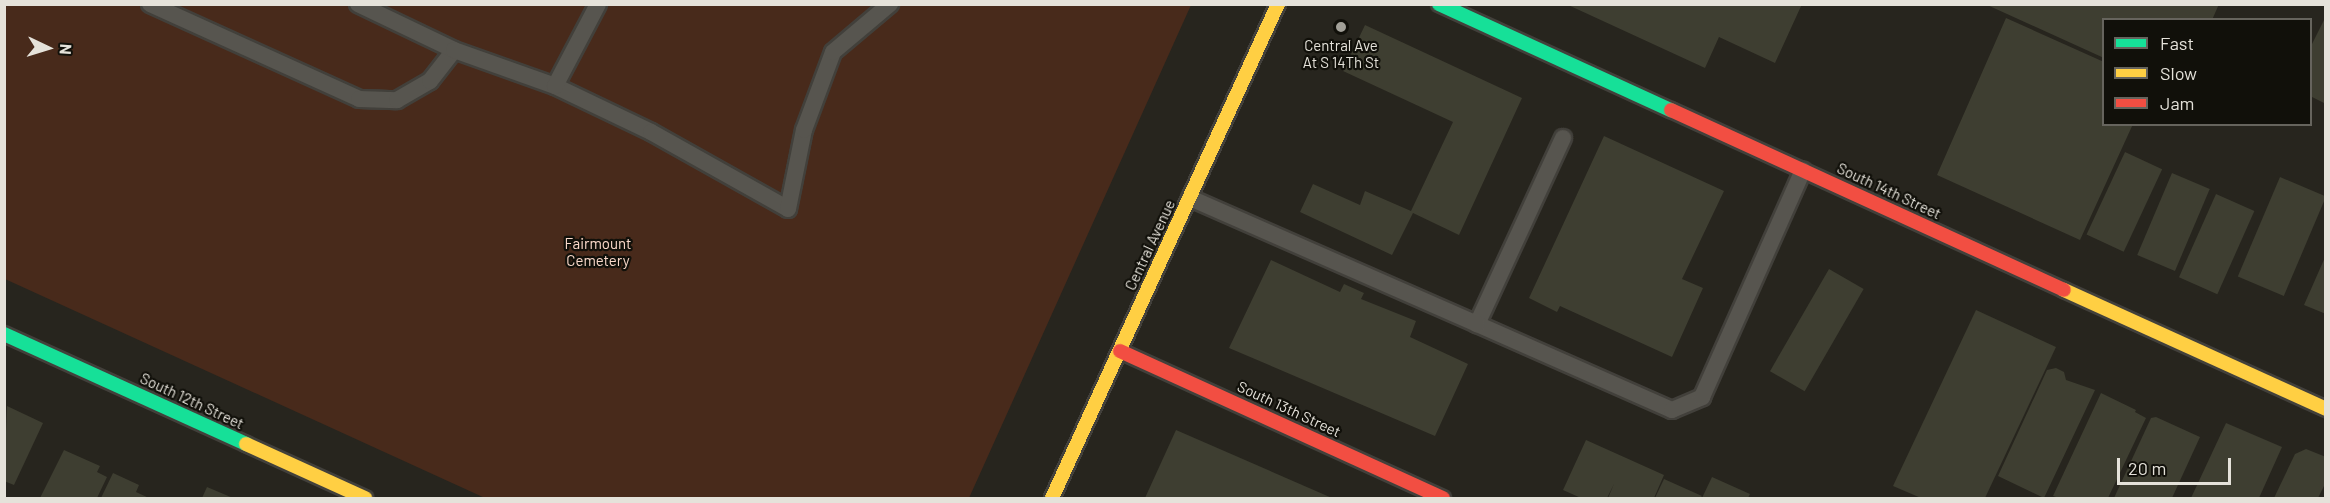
<!DOCTYPE html>
<style>
body{margin:0}
#map{position:relative;width:2330px;height:503px;overflow:hidden;background:#27251e;font-family:Barlow,sans-serif}
div>[style]{position:absolute}
.green>*{inset:0;background:#482a1b}
.building>*{inset:0;background:#3e3e31;transform-origin:0 0}
.roads{filter:drop-shadow(2px 0 #42403b) drop-shadow(-2px 0 #42403b) drop-shadow(0 2px #42403b) drop-shadow(0 -2px #42403b)}
.lane>*{height:16px;margin:-8px;padding:0 8px;transform-origin:8px;border-radius:8px;background:#57554f}
.fast>*{height:14px;margin:-7px;padding:0 7px;transform-origin:7px;border-radius:7px;background:#16e098}
.slow>*{height:14px;margin:-7px;padding:0 7px;transform-origin:7px;border-radius:7px;background:#ffcf43}
.jam>*{height:14px;margin:-7px;padding:0 7px;transform-origin:7px;border-radius:7px;background:#f24e42}
.dots>*{width:16px;height:16px;translate:-50% -50%;box-sizing:border-box;border:3px solid #11100a;border-radius:50%}
span{translate:-50% -50%;white-space:nowrap;text-align:center;line-height:1.15;-webkit-text-stroke:4.5px #11100a;paint-order:stroke}
.poi-label{font-size:15px;color:#e5e2da}
.street-label{font-size:15px;color:#e5e2da}
.park-label{font-size:15px;color:#fbdacb}
.frame{position:absolute;inset:0;border:6px solid #e5e2da;pointer-events:none}
.legend{position:absolute;left:2102px;top:18px;width:210px;height:108px;box-sizing:border-box;background:#11100a;border:2px solid #66645d;margin:0;padding:8px 10px;list-style:none;font-size:18px;color:#e5e2da}
.legend li{display:flex;align-items:center;gap:12px;height:30px}
.legend b{width:30px;border:2px solid #66645d}
.north{position:absolute;left:18px;top:18px;width:60px;height:60px;-webkit-text-stroke:4px #11100a;paint-order:stroke;rotate:94deg;font-size:16px;font-weight:700;line-height:24px;text-align:center;color:#e5e2da}
.north::after{content:'';display:block;margin:auto;width:21px;height:27px;background:#e5e2da;clip-path:polygon(50% 0,100% 100%,50% 72%,0 100%)}
.scale{position:absolute;left:2117px;top:458px;width:114px;height:27px;box-sizing:border-box;border:3px solid #e5e2da;border-top:0;padding-left:8px;font-size:18px;line-height:21px;white-space:nowrap;color:#e5e2da;-webkit-text-stroke:4px #11100a;paint-order:stroke}
</style>
<div id="map">
<div class="green">
<i style="clip-path:polygon(5px 5px,1191px 5px,969px 498px,485px 498px,5px 279px)"></i>
</div>
<div class="building">
<i style="clip-path:polygon(1566px 4px,1802px 4px,1775px 63px,1719px 37px,1705px 68px)"></i>
<i style="clip-path:polygon(1985px 4px,2219px 4px,2212px 20px,2104px 20px,2104px 58px)"></i>
<i style="clip-path:polygon(2326px 16px,2326px 104px,2310px 96px,2310px 48px)"></i>
<i style="clip-path:polygon(2006px 18px,2104px 62px,2104px 124px,2133px 124px,2080px 240px,1937px 175px)"></i>
<i style="clip-path:polygon(1365px 25px,1522px 98px,1459px 235px,1413px 213px,1392px 255px,1300px 212px,1313px 184px,1360px 205px,1365px 191px,1411px 211px,1453px 122px,1343px 71px)"></i>
<i style="clip-path:polygon(1604px 136px,1724px 191px,1682px 279px,1703px 288px,1672px 357px,1560px 306px,1557px 312px,1529px 298px)"></i>
<i style="left:2125px;top:152px;width:41px;height:91px;rotate:25deg"></i>
<i style="left:2172px;top:173px;width:41px;height:89px;rotate:23deg"></i>
<i style="left:2280px;top:177px;width:50px;height:108px;rotate:23deg"></i>
<i style="left:2216px;top:194px;width:42px;height:91px;rotate:24deg"></i>
<i style="clip-path:polygon(2326px 255px,2326px 314px,2304px 305px)"></i>
<i style="clip-path:polygon(1271px 260px,1340px 292px,1344px 284px,1364px 293px,1361px 299px,1416px 321px,1410px 337px,1468px 364px,1435px 436px,1229px 348px)"></i>
<i style="left:1829px;top:269px;width:40px;height:118px;rotate:30deg"></i>
<i style="clip-path:polygon(1976px 310px,2056px 347px,1985px 498px,1921px 498px,1893px 486px)"></i>
<i style="clip-path:polygon(2056px 368px,2064px 372px,2066px 380px,2095px 390px,2044px 498px,1998px 476px,2047px 370px)"></i>
<i style="clip-path:polygon(2101px 393px,2136px 410px,2135px 412px,2146px 418px,2108px 498px,2059px 498px,2053px 496px)"></i>
<i style="clip-path:polygon(7px 406px,43px 423px,14px 485px,4px 481px)"></i>
<i style="clip-path:polygon(2156px 417px,2200px 437px,2172px 498px,2114px 498px,2151px 418px)"></i>
<i style="clip-path:polygon(2226px 423px,2282px 447px,2259px 498px,2191px 498px)"></i>
<i style="clip-path:polygon(1176px 430px,1332px 498px,1145px 498px)"></i>
<i style="clip-path:polygon(1586px 440px,1664px 475px,1654px 498px,1608px 498px,1614px 484px,1607px 498px,1581px 498px,1563px 490px)"></i>
<i style="clip-path:polygon(2306px 449px,2326px 457px,2326px 482px,2318px 498px,2274px 498px,2295px 454px)"></i>
<i style="clip-path:polygon(64px 450px,100px 466px,97px 472px,107px 477px,97px 498px,40px 498px)"></i>
<i style="clip-path:polygon(113px 473px,139px 485px,136px 492px,149px 498px,101px 498px)"></i>
<i style="clip-path:polygon(1712px 477px,1750px 494px,1748px 498px,1702px 498px)"></i>
<i style="clip-path:polygon(1664px 479px,1702px 496px,1700px 498px,1655px 498px)"></i>
<i style="clip-path:polygon(207px 487px,233px 498px,202px 498px)"></i>
</div>
<div class="roads">
<div class="lane">
<i style="left:150px;top:4px;width:230px;rotate:24.4deg"></i>
<i style="left:359px;top:99px;width:38px;rotate:2deg"></i>
<i style="left:397px;top:100px;width:38px;rotate:-30deg"></i>
<i style="left:430px;top:81px;width:39px;rotate:-52deg"></i>
<i style="left:358px;top:4px;width:106px;rotate:25.6deg"></i>
<i style="left:454px;top:50px;width:107px;rotate:19.6deg"></i>
<i style="left:555px;top:86px;width:106px;rotate:25.6deg"></i>
<i style="left:651px;top:132px;width:157px;rotate:29.3deg"></i>
<i style="left:788px;top:209px;width:81px;rotate:-78.6deg"></i>
<i style="left:804px;top:130px;width:83px;rotate:-69.6deg"></i>
<i style="left:833px;top:52px;width:75px;rotate:-40.1deg"></i>
<i style="left:555px;top:86px;width:93px;rotate:-62.3deg"></i>
<i style="left:1563px;top:138px;width:205px;rotate:114.8deg"></i>
<i style="left:1477px;top:324px;width:213px;rotate:23.8deg"></i>
<i style="left:1672px;top:410px;width:33px;rotate:-23deg"></i>
<i style="left:1702px;top:397px;width:248px;rotate:-66deg"></i>
<i style="left:1190px;top:198px;width:313px;rotate:23.7deg"></i>
</div>
<div class="fast">
<i style="left:1439px;top:4px;width:255px;rotate:24.6deg"></i>
<i style="left:4px;top:334px;width:266px;rotate:24.4deg"></i>
</div>
<div class="slow">
<i style="left:2064px;top:290px;width:288px;rotate:24.4deg"></i>
<i style="left:246px;top:444px;width:131px;rotate:24.4deg"></i>
<i style="left:1052px;top:498px;width:543px;rotate:-65.42deg"></i>
</div>
<div class="jam">
<i style="left:1671px;top:110px;width:432px;rotate:24.6deg"></i>
<i style="left:1120px;top:351px;width:355px;rotate:24.5deg"></i>
</div>
</div>
<div class="dots">
<i style="left:1341px;top:27px;background:#a2a098"></i>
</div>
<div class="poi-label">
<span style="left:1341px;top:54px">Central Ave<br>At S 14Th St</span>
</div>
<div class="street-label">
<span style="left:1889px;top:191px;rotate:25deg">South 14th Street</span>
<span style="left:1150px;top:245px;rotate:-65deg">Central Avenue</span>
<span style="left:192px;top:401px;rotate:25deg">South 12th Street</span>
<span style="left:1289px;top:409px;rotate:25deg">South 13th Street</span>
</div>
<div class="park-label">
<span style="left:598px;top:252px">Fairmount<br>Cemetery</span>
</div>
<div class="frame"></div>
<ul class="legend">
<li><b style="height:8px;background:#16e098"></b>Fast</li>
<li><b style="height:8px;background:#ffcf43"></b>Slow</li>
<li><b style="height:8px;background:#f24e42"></b>Jam</li>
</ul>
<div class="north">N</div>
<div class="scale">20 m</div>
</div>
